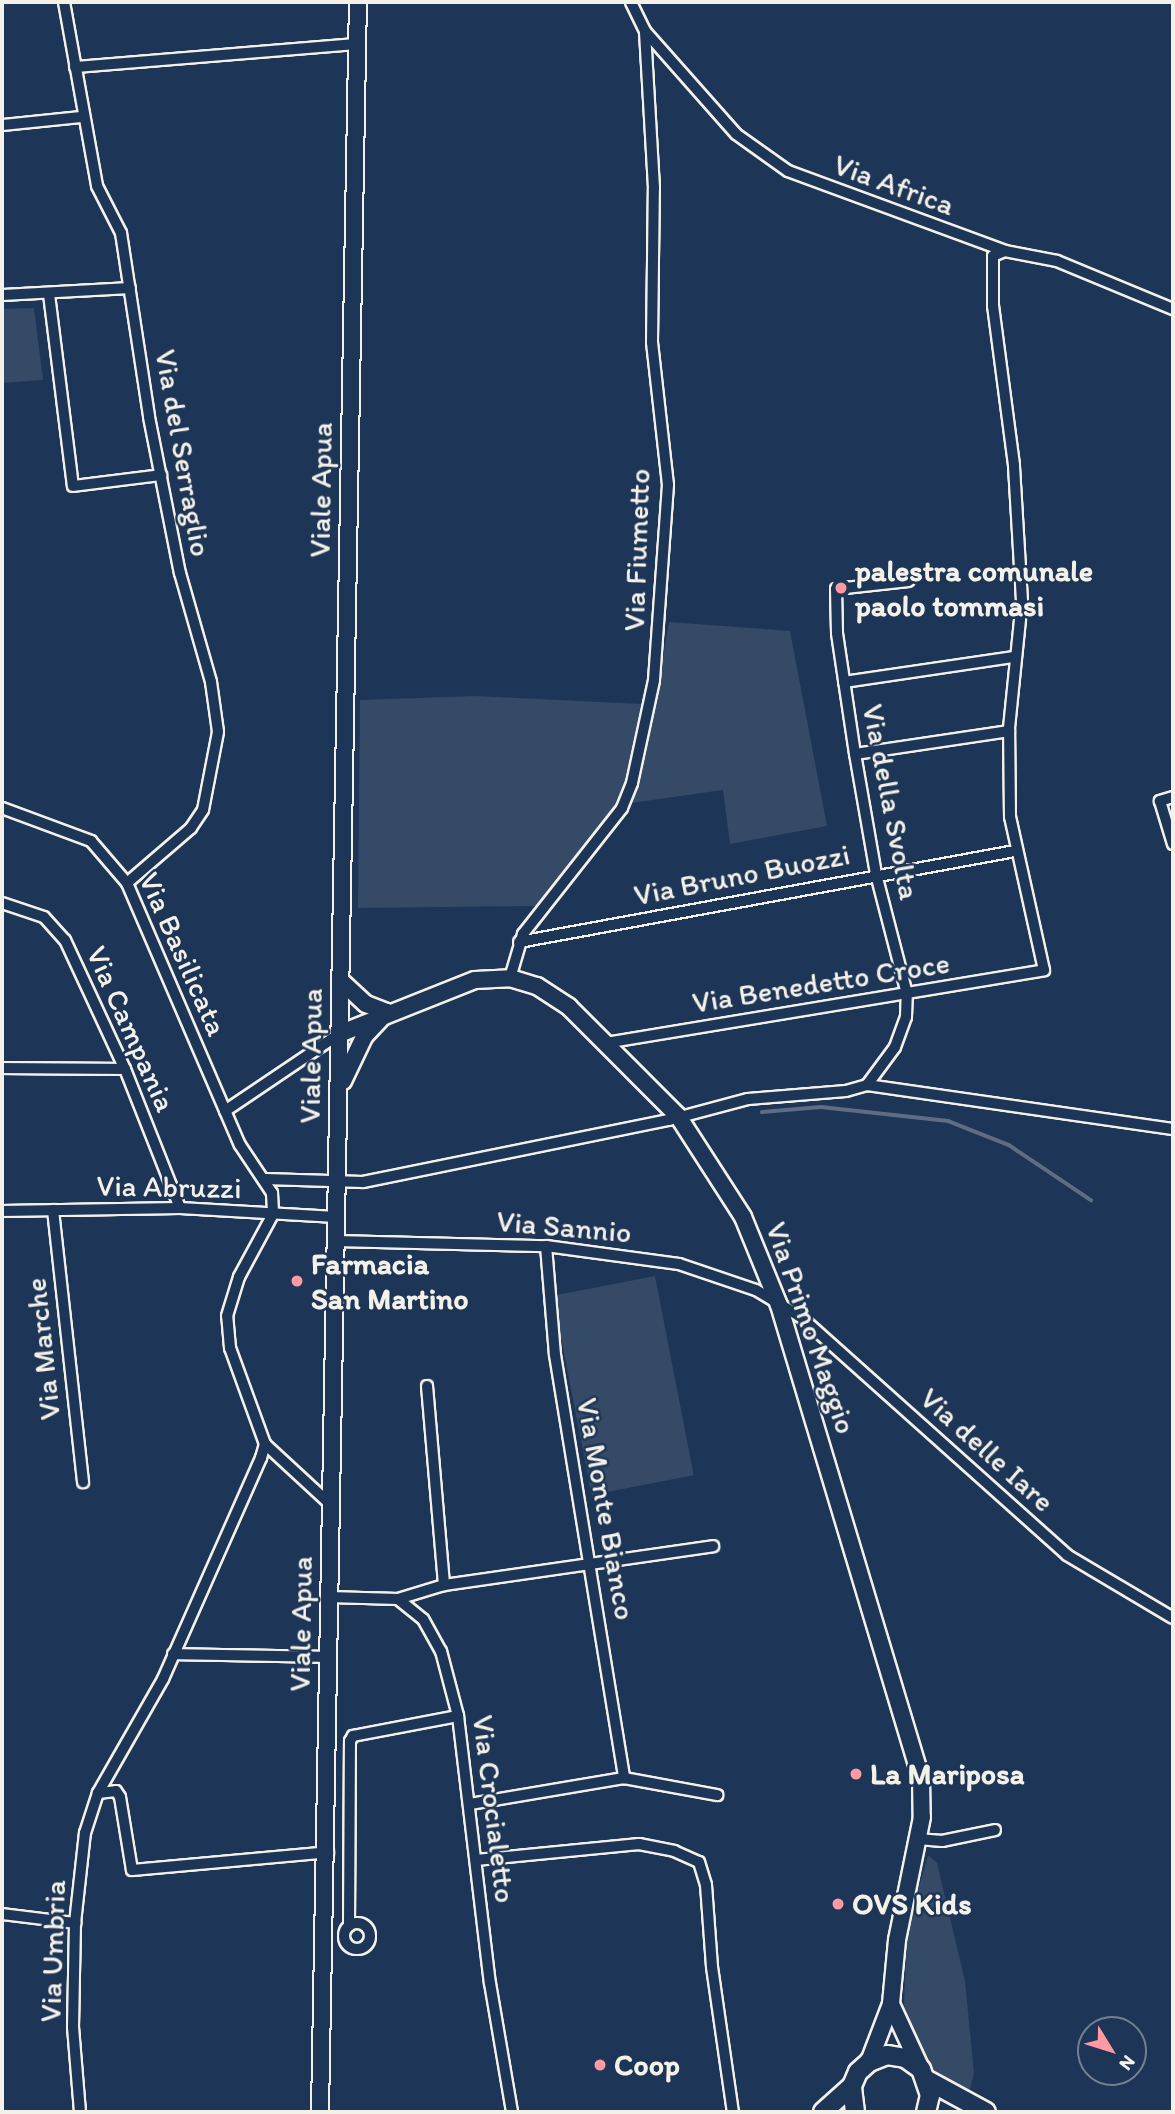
<!DOCTYPE html>
<style>
body{margin:0}
#map{position:relative;width:1175px;height:2114px;overflow:hidden;background:#1d3557;font-family:Itim,sans-serif}
div>[style]{position:absolute}
.green>*{inset:0;background:#354a67;transform-origin:0 0}
.stream>*{height:3.5px;margin:-1.75px;padding:0 1.75px;transform-origin:1.75px;border-radius:1.75px;background:#5e6d82}
.roads{filter:drop-shadow(2px 0 #f4f1e8) drop-shadow(-2px 0 #f4f1e8) drop-shadow(0 2px #f4f1e8) drop-shadow(0 -2px #f4f1e8)}
.street>*{height:10px;margin:-5px;padding:0 5px;transform-origin:5px;border-radius:5px;background:#1d3557}
.street>.ring{margin:-5px;padding:0;box-sizing:content-box;background:none;border:10px solid #1d3557;border-radius:50%}
.secondary>*{height:16px;margin:-8px;padding:0 8px;transform-origin:8px;border-radius:8px;background:#1d3557}
.primary>*{height:18px;margin:-9px;padding:0 9px;transform-origin:9px;border-radius:9px;background:#1d3557}
.dots>*{width:19px;height:19px;translate:-50% -50%;box-sizing:border-box;border:4px solid #1d3557;border-radius:50%}
span{translate:-50% -50%;white-space:nowrap;text-align:center;line-height:1.15;-webkit-text-stroke:5px #1d3557;paint-order:stroke}
.street-label{font-size:30px;color:#f4f1e8}
.poi-label{font-size:30px;color:#f4f1e8;font-weight:700}
.left{translate:0 -50%;text-align:left}
.frame{position:absolute;inset:0;border:4px solid #f4f1e8;pointer-events:none}
.north{position:absolute;left:1077px;top:2016px;width:70px;height:70px;box-sizing:border-box;background:#1d3557;border:2px solid #738091;border-radius:50%;rotate:128deg;font-size:19px;font-weight:700;line-height:28px;text-align:center;color:#f4f1e8}
.north::after{content:'';display:block;margin:auto;width:24px;height:32px;background:#ff9aa2;clip-path:polygon(50% 0,100% 100%,50% 72%,0 100%)}
</style>
<div id="map">
<div class="green">
<i style="clip-path:polygon(34px 308px,43px 380px,2px 383px,2px 309px)"></i>
<i style="clip-path:polygon(669px 622px,790px 631px,827px 826px,730px 844px,723px 790px,631px 803px,646px 755px)"></i>
<i style="clip-path:polygon(475px 696px,641px 704px,628px 776px,618px 803px,539px 906px,358px 908px,360px 700px)"></i>
<i style="left:655px;top:1276px;width:203px;height:104px;rotate:79deg"></i>
<i style="clip-path:polygon(928px 1855px,937px 1863px,965px 1981px,974px 2073px,968px 2097px,937px 2073px,918px 2050px,904px 2004px,907px 1930px)"></i>
</div>
<div class="stream">
<i style="left:762px;top:1112px;width:59px;rotate:-4.8deg"></i>
<i style="left:821px;top:1107px;width:128px;rotate:6.3deg"></i>
<i style="left:948px;top:1121px;width:66px;rotate:21.5deg"></i>
<i style="left:1009px;top:1145px;width:99px;rotate:33.9deg"></i>
</div>
<div class="roads">
<div class="street">
<i style="left:64px;top:2px;width:187px;rotate:79.8deg"></i>
<i style="left:97px;top:186px;width:53px;rotate:62.9deg"></i>
<i style="left:121px;top:233px;width:186px;rotate:81.3deg"></i>
<i style="left:149px;top:417px;width:159px;rotate:78.8deg"></i>
<i style="left:180px;top:573px;width:113px;rotate:74.1deg"></i>
<i style="left:211px;top:682px;width:50px;rotate:82deg"></i>
<i style="left:218px;top:732px;width:79px;rotate:100.9deg"></i>
<i style="left:203px;top:810px;width:22px;rotate:124deg"></i>
<i style="left:191px;top:828px;width:84px;rotate:139.3deg"></i>
<i style="left:645px;top:31px;width:137px;rotate:48.5deg"></i>
<i style="left:736px;top:134px;width:64px;rotate:35.4deg"></i>
<i style="left:788px;top:171px;width:231px;rotate:20.2deg"></i>
<i style="left:1005px;top:251px;width:53px;rotate:10.9deg"></i>
<i style="left:1057px;top:261px;width:126px;rotate:22.5deg"></i>
<i style="left:75px;top:67px;width:283px;rotate:-4.7deg"></i>
<i style="left:2px;top:125px;width:79px;rotate:-5.8deg"></i>
<i style="left:49px;top:294px;width:193px;rotate:82.9deg"></i>
<i style="left:73px;top:486px;width:89px;rotate:-7.1deg"></i>
<i style="left:2px;top:295px;width:128px;rotate:-3.1deg"></i>
<i style="left:844px;top:682px;width:172px;rotate:-8.4deg"></i>
<i style="left:855px;top:754px;width:156px;rotate:-8.5deg"></i>
<i style="left:1173px;top:797px;width:14px;rotate:163deg"></i>
<i style="left:1160px;top:801px;width:45px;rotate:73.2deg"></i>
<i style="left:2px;top:808px;width:95px;rotate:20.3deg"></i>
<i style="left:91px;top:841px;width:55px;rotate:49.4deg"></i>
<i style="left:127px;top:883px;width:285px;rotate:66.7deg"></i>
<i style="left:240px;top:1145px;width:58px;rotate:56.3deg"></i>
<i style="left:272px;top:1193px;width:21px;rotate:87deg"></i>
<i style="left:2px;top:903px;width:44px;rotate:18.4deg"></i>
<i style="left:44px;top:917px;width:31px;rotate:48deg"></i>
<i style="left:65px;top:940px;width:142px;rotate:65.1deg"></i>
<i style="left:125px;top:1069px;width:149px;rotate:68.4deg"></i>
<i style="left:519px;top:942px;width:504px;rotate:-10.4deg"></i>
<i style="left:510px;top:978px;width:46px;rotate:-73.5deg"></i>
<i style="left:523px;top:934px;width:160px;rotate:-51.8deg"></i>
<i style="left:622px;top:808px;width:27px;rotate:-68deg"></i>
<i style="left:632px;top:783px;width:105px;rotate:-77.9deg"></i>
<i style="left:654px;top:680px;width:196px;rotate:-85.9deg"></i>
<i style="left:668px;top:485px;width:144px;rotate:-96.4deg"></i>
<i style="left:652px;top:342px;width:154px;rotate:-89.3deg"></i>
<i style="left:654px;top:188px;width:157px;rotate:-93.3deg"></i>
<i style="left:645px;top:31px;width:32px;rotate:-116deg"></i>
<i style="left:605px;top:1043px;width:445px;rotate:-9.4deg"></i>
<i style="left:1044px;top:970px;width:157px;rotate:-102.5deg"></i>
<i style="left:1010px;top:817px;width:89px;rotate:-90.6deg"></i>
<i style="left:1009px;top:728px;width:128px;rotate:-84.2deg"></i>
<i style="left:1022px;top:601px;width:136px;rotate:-93.4deg"></i>
<i style="left:1014px;top:465px;width:160px;rotate:-97.5deg"></i>
<i style="left:993px;top:306px;width:50px;rotate:-90deg"></i>
<i style="left:993px;top:256px;width:13px;rotate:-23deg"></i>
<i style="left:2px;top:1068px;width:123px;rotate:0.5deg"></i>
<i style="left:867px;top:1085px;width:309px;rotate:8.2deg"></i>
<i style="left:225px;top:1111px;width:138px;rotate:-34deg"></i>
<i style="left:265px;top:1179px;width:98px;rotate:1.8deg"></i>
<i style="left:363px;top:1182px;width:312px;rotate:-11.5deg"></i>
<i style="left:669px;top:1120px;width:82px;rotate:-14.9deg"></i>
<i style="left:748px;top:1099px;width:98px;rotate:-4.7deg"></i>
<i style="left:846px;top:1091px;width:22px;rotate:-16deg"></i>
<i style="left:867px;top:1085px;width:47px;rotate:-53.6deg"></i>
<i style="left:895px;top:1047px;width:32px;rotate:-70deg"></i>
<i style="left:906px;top:1017px;width:23px;rotate:-88deg"></i>
<i style="left:907px;top:994px;width:124px;rotate:-104.5deg"></i>
<i style="left:876px;top:874px;width:122px;rotate:-99.9deg"></i>
<i style="left:855px;top:754px;width:122px;rotate:-98.5deg"></i>
<i style="left:837px;top:633px;width:44px;rotate:-91.3deg"></i>
<i style="left:836px;top:589px;width:73px;rotate:-6.3deg"></i>
<i style="left:53px;top:1210px;width:274px;rotate:83.7deg"></i>
<i style="left:2px;top:1211px;width:178px;rotate:-1deg"></i>
<i style="left:180px;top:1208px;width:156px;rotate:3.3deg"></i>
<i style="left:336px;top:1241px;width:210px;rotate:1.4deg"></i>
<i style="left:546px;top:1246px;width:134px;rotate:7.7deg"></i>
<i style="left:679px;top:1264px;width:81px;rotate:18.7deg"></i>
<i style="left:756px;top:1290px;width:52px;rotate:31deg"></i>
<i style="left:801px;top:1317px;width:357px;rotate:41.8deg"></i>
<i style="left:1067px;top:1555px;width:123px;rotate:30.7deg"></i>
<i style="left:546px;top:1246px;width:109px;rotate:85.3deg"></i>
<i style="left:555px;top:1355px;width:429px;rotate:80.7deg"></i>
<i style="left:427px;top:1386px;width:200px;rotate:85.1deg"></i>
<i style="left:265px;top:1444px;width:88px;rotate:42.7deg"></i>
<i style="left:329px;top:1597px;width:69px;rotate:1.7deg"></i>
<i style="left:398px;top:1599px;width:32px;rotate:39deg"></i>
<i style="left:423px;top:1619px;width:37px;rotate:61deg"></i>
<i style="left:441px;top:1651px;width:67px;rotate:75.3deg"></i>
<i style="left:458px;top:1716px;width:269px;rotate:83.2deg"></i>
<i style="left:490px;top:1983px;width:131px;rotate:80.3deg"></i>
<i style="left:398px;top:1599px;width:48px;rotate:-16.9deg"></i>
<i style="left:444px;top:1585px;width:272px;rotate:-8.2deg"></i>
<i style="left:173px;top:1654px;width:154px;rotate:1.1deg"></i>
<i style="left:98px;top:1793px;width:18px;rotate:-6deg"></i>
<i style="left:116px;top:1791px;width:7px;rotate:56deg"></i>
<i style="left:120px;top:1797px;width:74px;rotate:80.7deg"></i>
<i style="left:132px;top:1870px;width:197px;rotate:-5.2deg"></i>
<i style="left:470px;top:1804px;width:156px;rotate:-9.6deg"></i>
<i style="left:624px;top:1778px;width:95px;rotate:10.4deg"></i>
<i style="left:918px;top:1839px;width:24px;rotate:5deg"></i>
<i style="left:942px;top:1841px;width:54px;rotate:-11.7deg"></i>
<i style="left:476px;top:1860px;width:164px;rotate:-5.6deg"></i>
<i style="left:639px;top:1844px;width:36px;rotate:11deg"></i>
<i style="left:674px;top:1851px;width:27px;rotate:24deg"></i>
<i style="left:699px;top:1862px;width:24px;rotate:73deg"></i>
<i style="left:706px;top:1885px;width:82px;rotate:85.8deg"></i>
<i style="left:712px;top:1967px;width:147px;rotate:81.8deg"></i>
<i style="left:2px;top:1914px;width:74px;rotate:7deg"></i>
<i class="ring" style="left:344px;top:1923px;width:16px;height:16px"></i>
<i style="left:349px;top:1926px;width:185px;rotate:-89.7deg"></i>
<i style="left:350px;top:1741px;width:6px;rotate:-59deg"></i>
<i style="left:353px;top:1736px;width:107px;rotate:-10.8deg"></i>
<i style="left:80px;top:2112px;width:85px;rotate:-94.7deg"></i>
<i style="left:73px;top:2027px;width:104px;rotate:-88.9deg"></i>
<i style="left:75px;top:1923px;width:91px;rotate:-83.7deg"></i>
<i style="left:85px;top:1833px;width:42px;rotate:-72deg"></i>
<i style="left:98px;top:1793px;width:131px;rotate:-60.3deg"></i>
<i style="left:163px;top:1679px;width:242px;rotate:-66.1deg"></i>
<i style="left:261px;top:1458px;width:15px;rotate:-74deg"></i>
<i style="left:265px;top:1444px;width:102px;rotate:-110deg"></i>
<i style="left:230px;top:1348px;width:32px;rotate:-95deg"></i>
<i style="left:227px;top:1316px;width:41px;rotate:-72.9deg"></i>
<i style="left:239px;top:1277px;width:72px;rotate:-61.6deg"></i>
</div>
<div class="secondary">
<i style="left:340px;top:980px;width:35px;rotate:43deg"></i>
<i style="left:366px;top:1004px;width:22px;rotate:21deg"></i>
<i style="left:387px;top:1012px;width:34px;rotate:133deg"></i>
<i style="left:364px;top:1037px;width:49px;rotate:115.5deg"></i>
<i style="left:339px;top:1034px;width:146px;rotate:-21.7deg"></i>
<i style="left:475px;top:980px;width:35px;rotate:-3deg"></i>
<i style="left:510px;top:978px;width:28px;rotate:17deg"></i>
<i style="left:537px;top:986px;width:38px;rotate:33deg"></i>
<i style="left:569px;top:1007px;width:154px;rotate:45deg"></i>
<i style="left:678px;top:1116px;width:120px;rotate:57.2deg"></i>
<i style="left:743px;top:1217px;width:95px;rotate:67.8deg"></i>
<i style="left:779px;top:1305px;width:494px;rotate:73.3deg"></i>
<i style="left:921px;top:1778px;width:39px;rotate:89deg"></i>
<i style="left:922px;top:1817px;width:126px;rotate:101.5deg"></i>
<i style="left:897px;top:1940px;width:64px;rotate:95.4deg"></i>
<i style="left:891px;top:2004px;width:62px;rotate:110.8deg"></i>
<i style="left:891px;top:2004px;width:72px;rotate:65.2deg"></i>
<i style="left:320px;top:2112px;width:2110px;rotate:-88.97deg"></i>
</div>
<div class="primary">
<i style="left:927px;top:2080px;width:67px;rotate:28.5deg"></i>
<i style="left:823px;top:2112px;width:39px;rotate:-42deg"></i>
<i style="left:855px;top:2112px;width:26px;rotate:-97deg"></i>
<i style="left:852px;top:2086px;width:15px;rotate:-67deg"></i>
<i style="left:858px;top:2072px;width:15px;rotate:-42deg"></i>
<i style="left:869px;top:2062px;width:19px;rotate:-21deg"></i>
<i style="left:887px;top:2055px;width:18px;rotate:9deg"></i>
<i style="left:905px;top:2058px;width:19px;rotate:35deg"></i>
<i style="left:921px;top:2069px;width:28px;rotate:71deg"></i>
<i style="left:930px;top:2095px;width:17px;rotate:103deg"></i>
</div>
</div>
<div class="dots">
<i style="left:841px;top:588px;background:#ff9aa2"></i>
<i style="left:297px;top:1281px;background:#ff9aa2"></i>
<i style="left:856px;top:1774px;background:#ff9aa2"></i>
<i style="left:838px;top:1904px;background:#ff9aa2"></i>
<i style="left:600px;top:2065px;background:#ff9aa2"></i>
</div>
<div class="street-label">
<span style="left:894px;top:185px;rotate:20deg">Via Africa</span>
<span style="left:183px;top:453px;rotate:80deg">Via del Serraglio</span>
<span style="left:321px;top:490px;rotate:-89deg">Viale Apua</span>
<span style="left:637px;top:550px;rotate:-88deg">Via Fiumetto</span>
<span style="left:891px;top:802px;rotate:79deg">Via della Svolta</span>
<span style="left:742px;top:875px;rotate:-11deg">Via Bruno Buozzi</span>
<span style="left:183px;top:954px;rotate:66deg">Via Basilicata</span>
<span style="left:821px;top:983px;rotate:-9deg">Via Benedetto Croce</span>
<span style="left:131px;top:1029px;rotate:66deg">Via Campania</span>
<span style="left:311px;top:1056px;rotate:-89deg">Viale Apua</span>
<span style="left:169px;top:1187px;rotate:1deg">Via Abruzzi</span>
<span style="left:564px;top:1227px;rotate:5deg">Via Sannio</span>
<span style="left:811px;top:1328px;rotate:71deg">Via Primo Maggio</span>
<span style="left:43px;top:1349px;rotate:-96deg">Via Marche</span>
<span style="left:987px;top:1450px;rotate:42deg">Via delle Iare</span>
<span style="left:606px;top:1509px;rotate:80deg">Via Monte Bianco</span>
<span style="left:301px;top:1624px;rotate:-89deg">Viale Apua</span>
<span style="left:494px;top:1809px;rotate:83deg">Via Crocialetto</span>
<span style="left:53px;top:1951px;rotate:-88deg">Via Umbria</span>
</div>
<div class="poi-label">
<span class="left" style="left:855px;top:588px">palestra comunale<br>paolo tommasi</span>
<span class="left" style="left:311px;top:1281px">Farmacia<br>San Martino</span>
<span class="left" style="left:870px;top:1774px">La Mariposa</span>
<span class="left" style="left:852px;top:1904px">OVS Kids</span>
<span class="left" style="left:614px;top:2065px">Coop</span>
</div>
<div class="frame"></div>
<div class="north">N</div>
</div>
